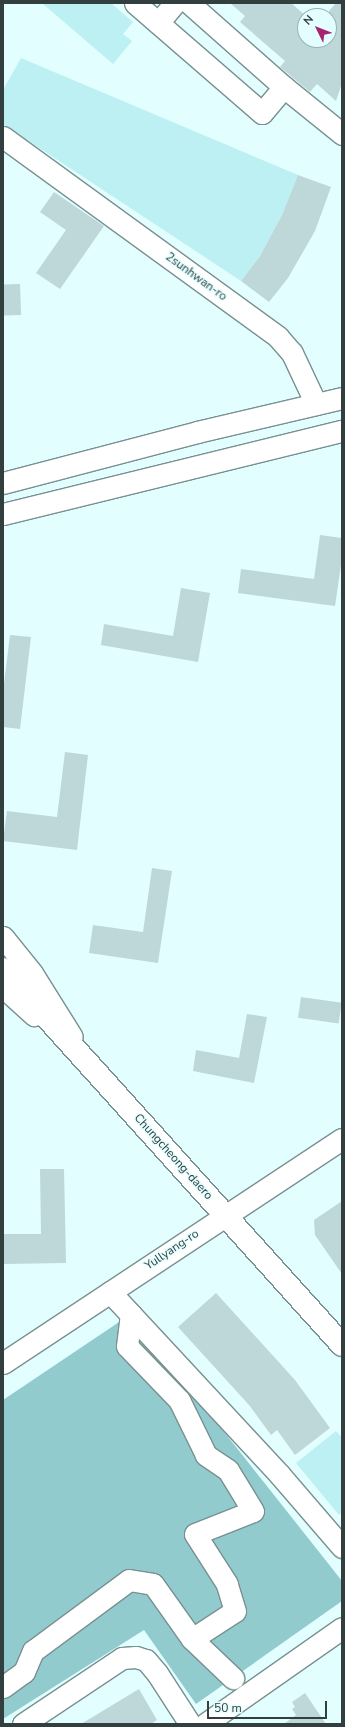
<!DOCTYPE html>
<style>
body{margin:0}
#map{position:relative;width:345px;height:1727px;overflow:hidden;background:#e3feff;font-family:"Nunito Sans",sans-serif}
div>[style]{position:absolute}
.green>*{inset:0;background:#bcf0f2}
.forest>*{inset:0;background:#92cbce}
.building>*{inset:0;background:#bed8d9;transform-origin:0 0}
.roads{filter:drop-shadow(1px 0 #789091) drop-shadow(-1px 0 #789091) drop-shadow(0 1px #789091) drop-shadow(0 -1px #789091)}
.minor>*{height:21px;margin:-10.5px;padding:0 10.5px;transform-origin:10.5px;border-radius:10.5px;background:#fff}
.major>*{height:22px;margin:-11px;padding:0 11px;transform-origin:11px;border-radius:11px;background:#fff}
span{translate:-50% -50%;white-space:nowrap;text-align:center;line-height:1.15;-webkit-text-stroke:3px #e3feff;paint-order:stroke}
.street-label{font-size:12px;color:#333e3e}
.frame{position:absolute;inset:0;border:4px solid #333e3e;pointer-events:none}
.north{position:absolute;left:297px;top:8px;width:40px;height:40px;box-sizing:border-box;background:#e3feff;border:1px solid #9db1b2;border-radius:50%;rotate:313deg;font-size:11px;font-weight:700;line-height:16px;text-align:center;color:#333e3e}
.north::after{content:'';display:block;margin:auto;width:14px;height:18px;background:#a72471;clip-path:polygon(50% 0,100% 100%,50% 72%,0 100%)}
.scale{position:absolute;left:207px;top:1701px;width:120px;height:18px;box-sizing:border-box;border:2px solid #333e3e;border-top:0;padding-left:5px;font-size:12px;line-height:14px;white-space:nowrap;color:#333e3e;-webkit-text-stroke:3px #e3feff;paint-order:stroke}
</style>
<div id="map">
<div class="green">
<i style="clip-path:polygon(111px 3px,133px 22px,123px 34px,132px 41px,113px 64px,43px 4px)"></i>
<i style="clip-path:polygon(21px 58px,298px 175px,282px 215px,260px 256px,241px 281px,3px 124px,3px 90px)"></i>
<i style="clip-path:polygon(336px 1431px,342px 1438px,342px 1513px,339px 1515px,296px 1463px)"></i>
</div>
<div class="forest">
<i style="clip-path:polygon(131px 1314px,342px 1581px,342px 1601px,196px 1704px,144px 1630px,3px 1719px,3px 1400px)"></i>
</div>
<div class="building">
<i style="clip-path:polygon(230px 3px,291px 3px,305px 15px,305px 40px,329px 40px,329px 11px,336px 3px,342px 3px,342px 83px,336px 101px,317px 84px,310px 92px,280px 67px,285px 61px,240px 22px,245px 16px)"></i>
<i style="clip-path:polygon(298px 175px,331px 187px,315px 231px,288px 278px,269px 302px,241px 281px,260px 256px,282px 215px)"></i>
<i style="clip-path:polygon(54px 192px,104px 226px,60px 289px,36px 273px,66px 230px,40px 212px)"></i>
<i style="left:20px;top:284px;width:31px;height:17px;rotate:88deg"></i>
<i style="clip-path:polygon(320px 535px,342px 538px,342px 558px,335px 606px,238px 593px,241px 569px,314px 579px)"></i>
<i style="clip-path:polygon(181px 588px,210px 593px,198px 662px,101px 645px,104px 624px,173px 636px)"></i>
<i style="clip-path:polygon(10px 635px,31px 637px,20px 729px,3px 727px,3px 692px)"></i>
<i style="clip-path:polygon(65px 752px,88px 755px,77px 850px,3px 841px,7px 811px,57px 817px)"></i>
<i style="clip-path:polygon(152px 868px,172px 871px,158px 963px,89px 953px,93px 925px,143px 932px)"></i>
<i style="left:301px;top:997px;width:41px;height:21px;rotate:8deg"></i>
<i style="clip-path:polygon(247px 1014px,267px 1017px,254px 1083px,193px 1071px,196px 1050px,239px 1058px)"></i>
<i style="clip-path:polygon(40px 1169px,64px 1169px,66px 1263px,3px 1264px,3px 1234px,41px 1234px)"></i>
<i style="clip-path:polygon(342px 1201px,342px 1274px,315px 1235px,314px 1220px)"></i>
<i style="clip-path:polygon(216px 1293px,295px 1380px,330px 1428px,295px 1455px,277px 1430px,271px 1435px,249px 1405px,178px 1327px)"></i>
<i style="clip-path:polygon(139px 1689px,157px 1720px,151px 1724px,81px 1724px)"></i>
<i style="clip-path:polygon(305px 1693px,326px 1724px,284px 1724px,296px 1715px,292px 1709px,295px 1707px,292px 1702px)"></i>
</div>
<div class="roads">
<div class="minor">
<i style="left:135px;top:3px;width:168px;rotate:40.9deg"></i>
<i style="left:262px;top:113px;width:34px;rotate:-50deg"></i>
<i style="left:189px;top:3px;width:127px;rotate:41.5deg"></i>
<i style="left:284px;top:87px;width:75px;rotate:39deg"></i>
<i style="left:158px;top:23px;width:26px;rotate:-50deg"></i>
<i style="left:3px;top:137px;width:340px;rotate:36deg"></i>
<i style="left:278px;top:337px;width:21px;rotate:49deg"></i>
<i style="left:292px;top:353px;width:56px;rotate:64.8deg"></i>
<i style="left:3px;top:483px;width:201px;rotate:-14.7deg"></i>
<i style="left:197px;top:432px;width:149px;rotate:-13.2deg"></i>
<i style="left:3px;top:514px;width:349px;rotate:-13.8deg"></i>
<i style="left:3px;top:937px;width:46px;rotate:51.1deg"></i>
<i style="left:32px;top:973px;width:75px;rotate:58deg"></i>
<i style="left:3px;top:987px;width:42px;rotate:42.1deg"></i>
<i style="left:110px;top:1292px;width:250px;rotate:47.1deg"></i>
<i style="left:280px;top:1475px;width:95px;rotate:49.3deg"></i>
<i style="left:3px;top:1363px;width:406px;rotate:-33.5deg"></i>
<i style="left:192px;top:1639px;width:57px;rotate:43.6deg"></i>
<i style="left:3px;top:1687px;width:26px;rotate:-36deg"></i>
<i style="left:24px;top:1672px;width:23px;rotate:-67deg"></i>
<i style="left:33px;top:1651px;width:119px;rotate:-36.5deg"></i>
<i style="left:129px;top:1580px;width:24px;rotate:9deg"></i>
<i style="left:153px;top:1584px;width:67px;rotate:54.7deg"></i>
<i style="left:192px;top:1639px;width:51px;rotate:-33.1deg"></i>
<i style="left:235px;top:1611px;width:28px;rotate:-107deg"></i>
<i style="left:227px;top:1584px;width:59px;rotate:-122.6deg"></i>
<i style="left:195px;top:1534px;width:62px;rotate:-21.6deg"></i>
<i style="left:253px;top:1511px;width:48px;rotate:-121.4deg"></i>
<i style="left:228px;top:1470px;width:27px;rotate:-146deg"></i>
<i style="left:206px;top:1455px;width:61px;rotate:-116.1deg"></i>
<i style="left:179px;top:1400px;width:75px;rotate:-133.9deg"></i>
<i style="left:127px;top:1346px;width:32px;rotate:-83deg"></i>
<i style="left:23px;top:1724px;width:119px;rotate:-33.7deg"></i>
<i style="left:122px;top:1658px;width:14px;rotate:-4deg"></i>
<i style="left:136px;top:1657px;width:10px;rotate:17deg"></i>
<i style="left:146px;top:1660px;width:17px;rotate:50deg"></i>
<i style="left:157px;top:1673px;width:61px;rotate:57.1deg"></i>
<i style="left:205px;top:1724px;width:167px;rotate:-35deg"></i>
</div>
<div class="major">
<i style="left:3px;top:969px;width:506px;rotate:47.96deg"></i>
</div>
</div>
<div class="street-label">
<span style="left:196px;top:277px;rotate:36deg">2sunhwan-ro</span>
<span style="left:173px;top:1157px;rotate:48deg">Chungcheong-daero</span>
<span style="left:172px;top:1250px;rotate:-34deg">Yullyang-ro</span>
</div>
<div class="frame"></div>
<div class="north">N</div>
<div class="scale">50 m</div>
</div>
